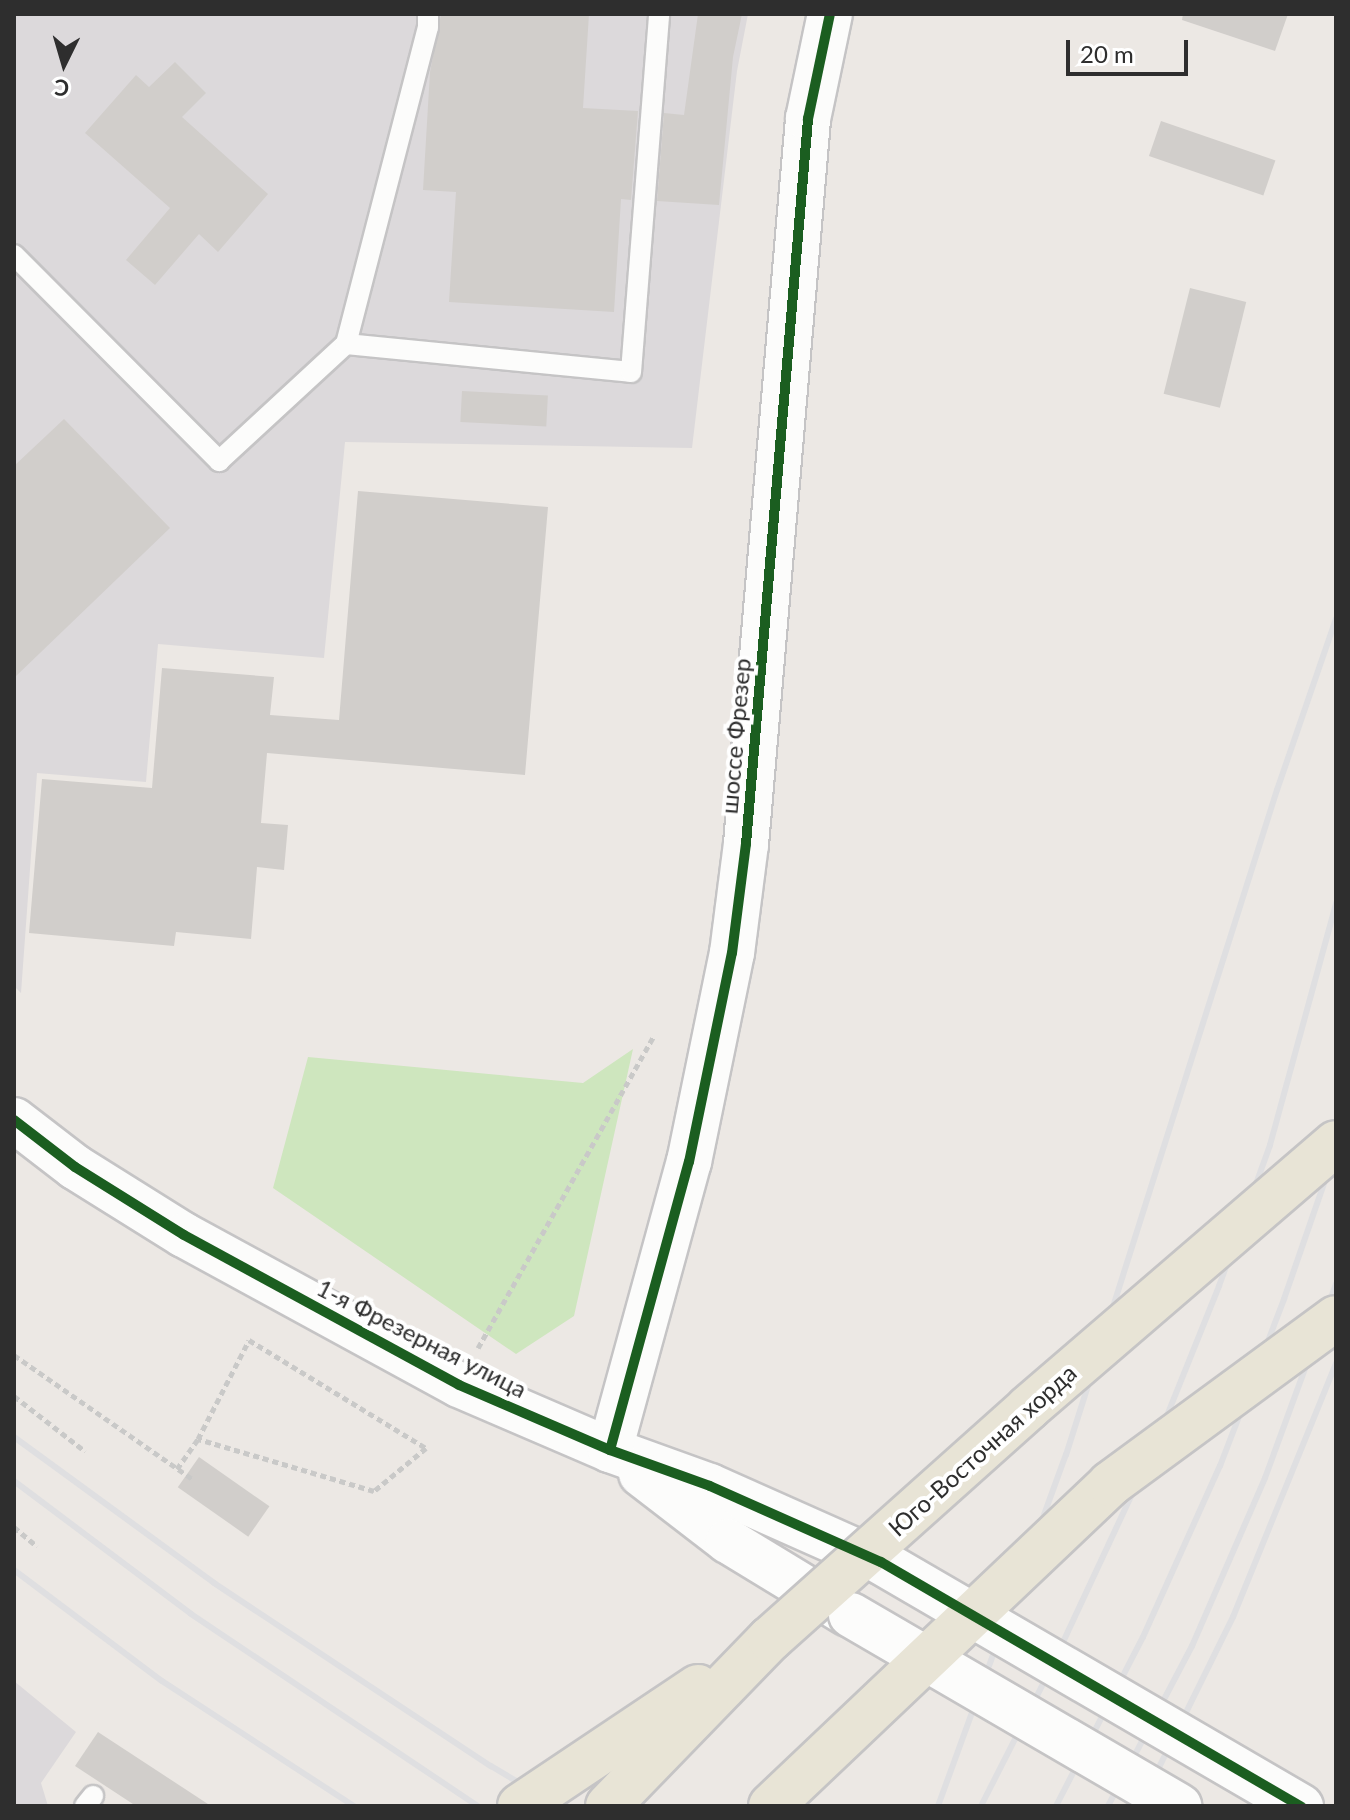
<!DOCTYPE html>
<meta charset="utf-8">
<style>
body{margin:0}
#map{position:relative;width:1350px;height:1820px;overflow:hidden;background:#ece8e4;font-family:Lato,sans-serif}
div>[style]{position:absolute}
.industrial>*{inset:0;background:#dcd9db}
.green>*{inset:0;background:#cee6be}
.building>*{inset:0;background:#d1cecb;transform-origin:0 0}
.path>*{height:5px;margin-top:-2.5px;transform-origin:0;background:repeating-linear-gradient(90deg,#c9c9c8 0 6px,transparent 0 10px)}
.roads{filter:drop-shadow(2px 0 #c5c4c5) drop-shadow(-2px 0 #c5c4c5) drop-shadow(0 2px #c5c4c5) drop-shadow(0 -2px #c5c4c5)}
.service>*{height:20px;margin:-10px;padding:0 10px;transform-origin:10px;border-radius:10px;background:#fcfcfb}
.tertiary>*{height:44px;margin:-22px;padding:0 22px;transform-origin:22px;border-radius:22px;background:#fcfcfb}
.rail>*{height:6px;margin:-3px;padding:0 3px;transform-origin:3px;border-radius:3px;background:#dfdfe1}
.bridges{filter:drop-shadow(2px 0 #c5c4c5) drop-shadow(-2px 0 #c5c4c5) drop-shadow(0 2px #c5c4c5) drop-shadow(0 -2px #c5c4c5)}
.tertiary-bridge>*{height:44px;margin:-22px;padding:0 22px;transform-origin:22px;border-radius:22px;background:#fcfcfb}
.primary-bridge>*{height:44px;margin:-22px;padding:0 22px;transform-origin:22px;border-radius:22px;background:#e8e4d6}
.cycleway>*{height:10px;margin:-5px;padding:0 5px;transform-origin:5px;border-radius:5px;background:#1b5e20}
span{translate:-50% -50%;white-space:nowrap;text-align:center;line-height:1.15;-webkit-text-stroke:8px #fff;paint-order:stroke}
.street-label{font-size:24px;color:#2e2e2e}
.frame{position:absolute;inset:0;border:16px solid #2e2e2e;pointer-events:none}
.north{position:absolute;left:24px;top:24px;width:80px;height:80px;-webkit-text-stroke:6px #fff;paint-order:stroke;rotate:185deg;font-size:22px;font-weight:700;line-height:32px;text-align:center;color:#2e2e2e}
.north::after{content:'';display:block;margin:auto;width:28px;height:36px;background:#2e2e2e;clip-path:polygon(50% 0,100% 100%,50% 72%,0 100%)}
.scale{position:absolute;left:1066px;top:40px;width:122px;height:36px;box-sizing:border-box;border:4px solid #2e2e2e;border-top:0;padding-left:10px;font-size:24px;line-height:28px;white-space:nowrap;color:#2e2e2e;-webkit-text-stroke:6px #fff;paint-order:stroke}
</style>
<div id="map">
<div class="industrial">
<i style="clip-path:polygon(14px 14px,748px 14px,737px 71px,692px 448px,345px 442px,324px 658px,158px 644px,146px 782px,37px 773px,21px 993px,14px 986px)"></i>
<i style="clip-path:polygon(14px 1681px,76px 1732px,41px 1783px,48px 1806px,14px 1806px)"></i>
</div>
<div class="green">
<i style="clip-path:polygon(633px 1049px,574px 1316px,516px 1354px,273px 1188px,308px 1057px,583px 1083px)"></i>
</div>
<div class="building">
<i style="clip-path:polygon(441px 14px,589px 14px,583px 108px,638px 111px,631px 200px,621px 199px,614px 312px,449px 302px,456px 192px,423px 190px,430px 72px)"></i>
<i style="clip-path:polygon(698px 14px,742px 14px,733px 57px,719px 205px,657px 201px,664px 113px,684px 115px)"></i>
<i style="clip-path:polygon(1183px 14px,1288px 14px,1275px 51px,1182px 20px)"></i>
<i style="clip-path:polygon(175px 62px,206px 93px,182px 117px,268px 194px,218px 252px,199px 234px,155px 285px,126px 260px,170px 208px,85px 133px,136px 75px,149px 87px)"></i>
<i style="left:1161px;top:121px;width:121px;height:37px;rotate:19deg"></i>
<i style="left:1190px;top:288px;width:58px;height:109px;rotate:14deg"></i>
<i style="left:462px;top:391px;width:86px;height:31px;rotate:3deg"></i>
<i style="clip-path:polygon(64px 419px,170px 528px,14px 678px,14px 466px)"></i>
<i style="clip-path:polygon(358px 491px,548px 507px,525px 775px,267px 753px,261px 823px,288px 825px,284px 870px,257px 867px,251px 939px,176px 932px,174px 946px,29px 933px,42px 779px,152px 788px,162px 668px,274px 677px,270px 715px,339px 720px)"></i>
<i style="left:199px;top:1457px;width:86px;height:37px;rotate:35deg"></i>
<i style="clip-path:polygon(98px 1732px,211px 1806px,136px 1806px,75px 1766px)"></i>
</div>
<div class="path">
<i style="left:478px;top:1348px;width:357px;rotate:-60.6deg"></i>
<i style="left:14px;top:1355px;width:219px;rotate:34.8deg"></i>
<i style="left:14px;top:1396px;width:90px;rotate:37.8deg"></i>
<i style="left:177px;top:1469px;width:37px;rotate:-55deg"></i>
<i style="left:198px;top:1439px;width:111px;rotate:-62.7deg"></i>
<i style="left:249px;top:1340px;width:207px;rotate:31.4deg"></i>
<i style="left:426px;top:1448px;width:67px;rotate:140.4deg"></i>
<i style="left:374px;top:1491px;width:184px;rotate:-163.5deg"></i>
<i style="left:14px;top:1527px;width:30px;rotate:40deg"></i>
</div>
<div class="roads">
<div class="service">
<i style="left:14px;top:255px;width:291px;rotate:45.1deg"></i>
<i style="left:219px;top:461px;width:173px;rotate:-42.7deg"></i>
<i style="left:346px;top:344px;width:327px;rotate:-75.5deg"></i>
<i style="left:428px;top:27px;width:13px;rotate:-90deg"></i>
<i style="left:346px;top:344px;width:286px;rotate:5.6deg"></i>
<i style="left:631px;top:372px;width:359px;rotate:-85.5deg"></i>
<i style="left:85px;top:1806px;width:13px;rotate:-51deg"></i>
</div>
<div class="tertiary">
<i style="left:14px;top:1120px;width:77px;rotate:37.6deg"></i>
<i style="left:75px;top:1167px;width:128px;rotate:32deg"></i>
<i style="left:184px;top:1235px;width:313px;rotate:28.6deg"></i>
<i style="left:459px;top:1385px;width:164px;rotate:23.3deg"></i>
<i style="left:610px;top:1450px;width:106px;rotate:19.8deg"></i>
<i style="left:710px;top:1486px;width:187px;rotate:24deg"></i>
<i style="left:610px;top:1450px;width:299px;rotate:-74.7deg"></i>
<i style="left:689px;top:1162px;width:213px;rotate:-78.4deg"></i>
<i style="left:732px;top:953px;width:110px;rotate:-82.7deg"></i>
<i style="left:746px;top:844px;width:728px;rotate:-85.11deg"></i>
<i style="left:808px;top:119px;width:107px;rotate:-78.2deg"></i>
<i style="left:641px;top:1474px;width:110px;rotate:37.6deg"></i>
<i style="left:728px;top:1541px;width:140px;rotate:31.3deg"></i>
</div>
</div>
<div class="rail">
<i style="left:14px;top:1437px;width:248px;rotate:36.1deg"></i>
<i style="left:214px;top:1583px;width:332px;rotate:33.5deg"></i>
<i style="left:491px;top:1766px;width:78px;rotate:30.8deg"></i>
<i style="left:14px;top:1481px;width:221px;rotate:36.9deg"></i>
<i style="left:191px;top:1614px;width:345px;rotate:33.8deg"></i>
<i style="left:14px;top:1570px;width:185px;rotate:36.9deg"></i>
<i style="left:162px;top:1681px;width:229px;rotate:33.1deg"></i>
<i style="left:938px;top:1806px;width:374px;rotate:-70deg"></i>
<i style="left:1066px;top:1455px;width:698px;rotate:-72.4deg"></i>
<i style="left:1277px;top:790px;width:181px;rotate:-71deg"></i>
<i style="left:981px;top:1806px;width:153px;rotate:-63.1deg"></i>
<i style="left:1050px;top:1670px;width:251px;rotate:-65deg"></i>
<i style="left:1156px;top:1443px;width:169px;rotate:-68.1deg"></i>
<i style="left:1219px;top:1286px;width:150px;rotate:-70.1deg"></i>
<i style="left:1270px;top:1145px;width:251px;rotate:-74.7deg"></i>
<i style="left:1056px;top:1806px;width:190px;rotate:-62.8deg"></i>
<i style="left:1143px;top:1637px;width:188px;rotate:-65.8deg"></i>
<i style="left:1220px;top:1466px;width:179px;rotate:-69deg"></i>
<i style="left:1284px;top:1299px;width:159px;rotate:-70.9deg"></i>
<i style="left:1108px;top:1806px;width:181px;rotate:-62.3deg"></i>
<i style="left:1192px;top:1646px;width:183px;rotate:-66.5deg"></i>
<i style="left:1265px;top:1478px;width:207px;rotate:-69.9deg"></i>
<i style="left:1140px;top:1806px;width:211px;rotate:-63.8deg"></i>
<i style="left:1233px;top:1617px;width:274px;rotate:-67.9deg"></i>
</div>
<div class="bridges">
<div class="tertiary-bridge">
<i style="left:881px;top:1562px;width:486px;rotate:30.2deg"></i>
<i style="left:851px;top:1615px;width:380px;rotate:30.2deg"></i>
</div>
<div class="primary-bridge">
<i style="left:520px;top:1806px;width:214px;rotate:-33.8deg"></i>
<i style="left:608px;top:1806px;width:233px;rotate:-45.9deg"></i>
<i style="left:770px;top:1639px;width:346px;rotate:-41.8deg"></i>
<i style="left:1028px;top:1408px;width:406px;rotate:-40.7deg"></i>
<i style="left:771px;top:1806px;width:468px;rotate:-43.5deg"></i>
<i style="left:1110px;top:1484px;width:280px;rotate:-36.3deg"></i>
</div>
</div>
<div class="cycleway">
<i style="left:14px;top:1120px;width:77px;rotate:37.6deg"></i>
<i style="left:75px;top:1167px;width:128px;rotate:32deg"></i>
<i style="left:184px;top:1235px;width:313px;rotate:28.6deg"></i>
<i style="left:459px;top:1385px;width:164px;rotate:23.3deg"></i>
<i style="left:610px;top:1450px;width:106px;rotate:19.8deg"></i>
<i style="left:710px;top:1486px;width:187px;rotate:24deg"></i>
<i style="left:881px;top:1562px;width:486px;rotate:30.2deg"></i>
<i style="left:610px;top:1450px;width:299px;rotate:-74.7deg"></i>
<i style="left:689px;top:1162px;width:213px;rotate:-78.4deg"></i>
<i style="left:732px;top:953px;width:110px;rotate:-82.7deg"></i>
<i style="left:746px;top:844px;width:728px;rotate:-85.11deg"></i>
<i style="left:808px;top:119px;width:107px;rotate:-78.2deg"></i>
</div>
<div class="street-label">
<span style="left:735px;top:736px;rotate:-85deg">шоссе Фрезер</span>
<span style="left:422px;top:1338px;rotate:27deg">1-я Фрезерная улица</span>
<span style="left:982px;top:1450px;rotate:-42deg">Юго-Восточная хорда</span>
</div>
<div class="frame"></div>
<div class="north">С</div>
<div class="scale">20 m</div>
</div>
